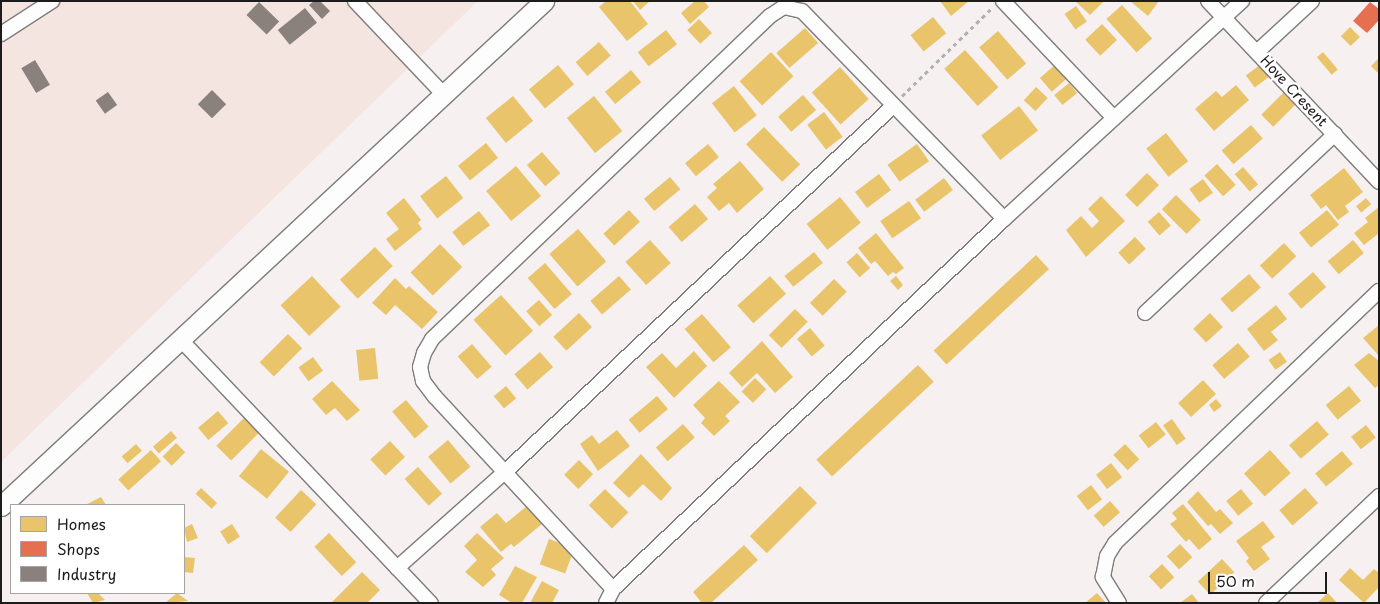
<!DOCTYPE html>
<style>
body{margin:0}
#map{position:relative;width:1380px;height:604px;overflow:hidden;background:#f6f1f0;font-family:"Playpen Sans",sans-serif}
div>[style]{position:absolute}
.built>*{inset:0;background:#f5e5e1}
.homes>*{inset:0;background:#e9c46a;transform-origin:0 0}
.shops>*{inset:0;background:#e76f51}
.industry>*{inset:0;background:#8a817c;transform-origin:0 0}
.path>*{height:3px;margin-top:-1.5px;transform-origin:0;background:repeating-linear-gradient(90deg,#b0b0af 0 4px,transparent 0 8px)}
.roads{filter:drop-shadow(1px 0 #7e7c7b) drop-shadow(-1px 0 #7e7c7b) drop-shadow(0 1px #7e7c7b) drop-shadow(0 -1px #7e7c7b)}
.street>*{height:14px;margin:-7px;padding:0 7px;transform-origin:7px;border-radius:7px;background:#fefdfd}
.secondary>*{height:19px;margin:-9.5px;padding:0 9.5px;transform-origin:9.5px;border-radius:9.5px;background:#fefdfd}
span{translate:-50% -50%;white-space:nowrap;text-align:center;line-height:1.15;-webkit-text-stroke:5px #fff;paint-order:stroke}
.street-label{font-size:14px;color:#1c1c1c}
.frame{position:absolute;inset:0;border:2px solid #1c1c1c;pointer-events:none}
.legend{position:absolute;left:10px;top:504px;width:175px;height:90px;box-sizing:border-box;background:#fff;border:1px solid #a4a4a4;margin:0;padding:6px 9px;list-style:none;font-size:15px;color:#1c1c1c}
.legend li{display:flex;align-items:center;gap:10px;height:25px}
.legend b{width:25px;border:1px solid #a4a4a4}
.scale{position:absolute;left:1208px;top:572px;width:119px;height:22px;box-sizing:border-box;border:2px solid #1c1c1c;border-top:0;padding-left:6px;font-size:15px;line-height:18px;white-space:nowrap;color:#1c1c1c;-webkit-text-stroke:4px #fff;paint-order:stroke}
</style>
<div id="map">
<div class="built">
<i style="clip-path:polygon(1px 1px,478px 1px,1px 462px)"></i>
</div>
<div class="homes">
<i style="clip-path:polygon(606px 1px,630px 1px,648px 24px,627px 41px,599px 7px)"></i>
<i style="clip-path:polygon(633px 1px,650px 1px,640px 10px)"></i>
<i style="clip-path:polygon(695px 1px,704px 1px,709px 7px,690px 24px,681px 13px)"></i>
<i style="clip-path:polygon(940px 1px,969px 1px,951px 16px)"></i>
<i style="clip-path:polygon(1075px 1px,1104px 1px,1090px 15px)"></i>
<i style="clip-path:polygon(1130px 1px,1159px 1px,1148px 16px)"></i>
<i style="left:1122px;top:5px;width:45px;height:21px;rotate:48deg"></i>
<i style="left:1076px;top:6px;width:19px;height:14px;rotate:55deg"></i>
<i style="left:933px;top:17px;width:21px;height:29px;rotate:51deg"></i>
<i style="left:699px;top:19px;width:19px;height:16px;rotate:47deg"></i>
<i style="left:1102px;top:24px;width:22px;height:23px;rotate:47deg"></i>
<i style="left:1350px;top:27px;width:14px;height:13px;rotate:45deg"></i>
<i style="left:805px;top:28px;width:20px;height:38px;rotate:49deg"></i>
<i style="left:666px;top:30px;width:18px;height:36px;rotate:52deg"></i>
<i style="left:998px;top:31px;width:43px;height:25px;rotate:49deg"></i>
<i style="left:599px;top:42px;width:18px;height:31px;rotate:49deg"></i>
<i style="left:965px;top:50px;width:50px;height:28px;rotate:48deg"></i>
<i style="left:771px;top:52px;width:33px;height:43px;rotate:47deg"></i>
<i style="left:1323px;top:52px;width:23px;height:8px;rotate:50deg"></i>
<i style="clip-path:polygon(1379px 58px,1379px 74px,1371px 66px)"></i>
<i style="left:1261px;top:64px;width:15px;height:19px;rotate:53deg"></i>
<i style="left:558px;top:65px;width:25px;height:38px;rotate:50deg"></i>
<i style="left:1055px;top:65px;width:18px;height:20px;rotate:49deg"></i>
<i style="left:840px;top:67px;width:43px;height:38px;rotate:48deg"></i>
<i style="left:631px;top:70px;width:16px;height:34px;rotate:50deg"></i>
<i style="left:1069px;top:83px;width:13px;height:19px;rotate:51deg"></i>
<i style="clip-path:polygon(1236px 85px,1249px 100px,1214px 131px,1195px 109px,1216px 91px,1222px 97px)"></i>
<i style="left:734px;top:86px;width:37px;height:28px;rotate:52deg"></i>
<i style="left:1036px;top:87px;width:16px;height:18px;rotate:43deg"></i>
<i style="left:1286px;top:90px;width:17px;height:35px;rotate:45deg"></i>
<i style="left:803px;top:95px;width:20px;height:33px;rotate:49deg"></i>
<i style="left:513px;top:96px;width:32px;height:35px;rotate:51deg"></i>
<i style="left:594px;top:96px;width:45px;height:35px;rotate:51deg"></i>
<i style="left:1019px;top:106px;width:31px;height:48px;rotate:52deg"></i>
<i style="left:824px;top:112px;width:31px;height:21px;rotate:53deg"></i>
<i style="left:1251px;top:125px;width:18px;height:39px;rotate:49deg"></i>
<i style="left:764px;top:127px;width:52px;height:25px;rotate:46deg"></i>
<i style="left:1166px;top:133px;width:36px;height:25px;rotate:52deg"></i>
<i style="left:486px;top:143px;width:19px;height:36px;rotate:51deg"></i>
<i style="left:708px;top:144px;width:17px;height:30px;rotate:50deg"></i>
<i style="left:917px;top:144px;width:21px;height:36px;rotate:55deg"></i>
<i style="left:542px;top:152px;width:28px;height:20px;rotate:49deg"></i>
<i style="clip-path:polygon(740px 161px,764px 189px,737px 213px,729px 203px,719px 211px,707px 197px,717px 188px,713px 184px)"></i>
<i style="left:1217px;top:164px;width:28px;height:17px;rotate:48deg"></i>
<i style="left:516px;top:166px;width:39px;height:39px;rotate:50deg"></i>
<i style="left:1243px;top:167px;width:23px;height:11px;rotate:49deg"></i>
<i style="clip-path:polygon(1344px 168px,1363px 192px,1345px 206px,1349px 212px,1338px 220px,1326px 205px,1321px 209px,1310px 195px)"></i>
<i style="left:1147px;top:173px;width:17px;height:31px;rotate:45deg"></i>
<i style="left:879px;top:174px;width:20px;height:30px;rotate:53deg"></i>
<i style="left:446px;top:176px;width:28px;height:33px;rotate:52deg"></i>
<i style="left:670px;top:177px;width:16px;height:34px;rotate:50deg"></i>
<i style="left:944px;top:178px;width:15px;height:36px;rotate:53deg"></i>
<i style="left:1203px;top:179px;width:17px;height:17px;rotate:54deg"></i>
<i style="left:1176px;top:195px;width:35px;height:20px;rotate:45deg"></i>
<i style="clip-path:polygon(1101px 196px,1125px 221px,1086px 257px,1066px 230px,1081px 216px,1092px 228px,1099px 221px,1088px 209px)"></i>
<i style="left:840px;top:197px;width:33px;height:43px;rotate:51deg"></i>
<i style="clip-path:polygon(404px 198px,421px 220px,418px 223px,422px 229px,395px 251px,386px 239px,399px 229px,386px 213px)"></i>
<i style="left:1366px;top:198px;width:8px;height:13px;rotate:50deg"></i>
<i style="left:909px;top:201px;width:21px;height:35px;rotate:55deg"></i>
<i style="left:695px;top:204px;width:20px;height:35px;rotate:49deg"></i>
<i style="clip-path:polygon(1379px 207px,1379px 233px,1364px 245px,1354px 233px,1368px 222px,1365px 218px)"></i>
<i style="left:629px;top:210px;width:16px;height:35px;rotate:47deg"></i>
<i style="left:1327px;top:210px;width:19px;height:36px;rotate:51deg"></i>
<i style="left:479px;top:211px;width:18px;height:34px;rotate:52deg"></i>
<i style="left:1159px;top:212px;width:18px;height:15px;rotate:49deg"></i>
<i style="left:578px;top:229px;width:43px;height:38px;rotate:49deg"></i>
<i style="clip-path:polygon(876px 233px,904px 268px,896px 274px,893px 272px,888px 276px,875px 261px,871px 264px,858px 248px)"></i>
<i style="left:1135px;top:237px;width:16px;height:23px;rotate:47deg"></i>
<i style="left:650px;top:240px;width:31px;height:33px;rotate:48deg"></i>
<i style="left:1353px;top:240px;width:17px;height:33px;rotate:50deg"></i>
<i style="left:1284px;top:243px;width:18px;height:33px;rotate:47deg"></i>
<i style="left:440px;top:244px;width:32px;height:41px;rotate:46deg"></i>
<i style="left:375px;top:247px;width:26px;height:48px;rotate:47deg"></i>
<i style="left:814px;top:252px;width:14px;height:38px;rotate:51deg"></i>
<i style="left:857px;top:253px;width:20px;height:14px;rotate:49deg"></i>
<i style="left:1036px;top:255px;width:19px;height:140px;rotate:47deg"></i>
<i style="left:545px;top:263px;width:41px;height:23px;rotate:49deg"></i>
<i style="left:1313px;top:272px;width:20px;height:33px;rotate:49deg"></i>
<i style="left:1249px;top:274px;width:18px;height:38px;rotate:49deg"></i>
<i style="left:312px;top:276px;width:42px;height:43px;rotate:47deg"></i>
<i style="left:619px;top:276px;width:18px;height:38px;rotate:49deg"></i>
<i style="left:770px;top:276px;width:24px;height:44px;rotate:48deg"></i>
<i style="clip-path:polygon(896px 276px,903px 285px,898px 290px,890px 281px)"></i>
<i style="clip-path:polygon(395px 278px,406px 289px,409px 286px,438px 312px,422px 329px,395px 305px,386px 315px,372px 303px)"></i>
<i style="left:834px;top:279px;width:18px;height:34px;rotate:45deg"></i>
<i style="left:501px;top:295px;width:48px;height:37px;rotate:48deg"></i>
<i style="left:539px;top:300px;width:20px;height:17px;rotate:49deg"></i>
<i style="clip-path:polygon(1276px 305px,1287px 319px,1271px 332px,1278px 340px,1264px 351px,1247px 329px)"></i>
<i style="left:795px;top:309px;width:18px;height:37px;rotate:45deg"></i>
<i style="left:579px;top:313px;width:19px;height:35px;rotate:47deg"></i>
<i style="left:1210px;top:313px;width:19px;height:23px;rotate:47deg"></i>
<i style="left:702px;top:314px;width:44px;height:23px;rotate:49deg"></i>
<i style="clip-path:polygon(1379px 325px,1379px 356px,1363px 338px)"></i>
<i style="left:810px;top:328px;width:23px;height:17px;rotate:50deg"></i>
<i style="left:288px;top:334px;width:20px;height:40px;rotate:45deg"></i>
<i style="clip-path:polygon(762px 341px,793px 377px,775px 393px,757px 373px,742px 387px,729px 373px)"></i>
<i style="left:1238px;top:343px;width:18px;height:34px;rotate:49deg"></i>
<i style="left:472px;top:344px;width:30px;height:19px;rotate:49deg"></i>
<i style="left:375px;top:348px;width:31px;height:19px;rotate:84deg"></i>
<i style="clip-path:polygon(694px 351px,707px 366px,674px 398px,646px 367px,662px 353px,676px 368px)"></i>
<i style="left:540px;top:352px;width:20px;height:34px;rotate:49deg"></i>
<i style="left:1280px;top:352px;width:12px;height:14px;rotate:55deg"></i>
<i style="clip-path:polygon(1369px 353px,1379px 361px,1379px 385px,1375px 388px,1354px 365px)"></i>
<i style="left:313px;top:357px;width:17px;height:18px;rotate:54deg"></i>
<i style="left:918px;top:365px;width:23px;height:139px;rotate:47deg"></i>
<i style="left:755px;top:378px;width:16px;height:19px;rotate:45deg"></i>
<i style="left:1203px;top:380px;width:19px;height:34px;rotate:47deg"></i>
<i style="clip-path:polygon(332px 381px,360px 410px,347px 421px,335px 408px,326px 415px,312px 399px)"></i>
<i style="clip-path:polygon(719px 381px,740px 402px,725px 416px,730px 421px,714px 436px,701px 423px,705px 418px,693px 405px)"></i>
<i style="left:506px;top:386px;width:16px;height:16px;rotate:50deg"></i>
<i style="left:1349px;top:386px;width:19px;height:30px;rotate:51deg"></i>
<i style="left:657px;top:396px;width:17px;height:37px;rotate:50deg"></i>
<i style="clip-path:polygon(1216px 399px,1222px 406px,1214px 412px,1209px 405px)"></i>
<i style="left:406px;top:400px;width:35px;height:18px;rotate:50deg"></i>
<i style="left:218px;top:411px;width:16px;height:26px;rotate:50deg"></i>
<i style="left:246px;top:416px;width:21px;height:42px;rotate:45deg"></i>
<i style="left:1172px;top:419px;width:24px;height:11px;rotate:55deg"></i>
<i style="left:1317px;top:421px;width:18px;height:37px;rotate:49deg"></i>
<i style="left:1156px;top:422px;width:16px;height:22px;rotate:52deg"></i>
<i style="left:683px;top:424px;width:18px;height:36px;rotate:49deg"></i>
<i style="left:1366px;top:425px;width:16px;height:19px;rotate:52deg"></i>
<i style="clip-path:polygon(617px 430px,630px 446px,598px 471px,580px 444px,592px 435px,599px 444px)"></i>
<i style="left:171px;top:431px;width:9px;height:24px;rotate:49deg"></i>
<i style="left:448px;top:440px;width:35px;height:26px;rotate:50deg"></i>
<i style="left:390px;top:441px;width:22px;height:27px;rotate:47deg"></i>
<i style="left:176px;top:443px;width:13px;height:19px;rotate:45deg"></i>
<i style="left:136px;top:444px;width:9px;height:19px;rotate:49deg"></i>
<i style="left:1125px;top:444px;width:21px;height:16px;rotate:47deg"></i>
<i style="left:261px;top:449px;width:36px;height:35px;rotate:39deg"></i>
<i style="left:151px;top:450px;width:15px;height:44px;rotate:48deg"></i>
<i style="left:1270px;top:450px;width:31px;height:35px;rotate:48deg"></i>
<i style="left:1342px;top:451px;width:17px;height:35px;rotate:50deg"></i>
<i style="clip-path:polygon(641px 454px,672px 488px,661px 501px,643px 484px,629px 498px,613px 483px)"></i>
<i style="left:579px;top:460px;width:20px;height:21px;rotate:45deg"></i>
<i style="left:1111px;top:463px;width:18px;height:19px;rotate:52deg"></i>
<i style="left:418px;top:467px;width:36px;height:18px;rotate:48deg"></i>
<i style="left:1091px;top:485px;width:18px;height:18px;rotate:52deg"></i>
<i style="left:800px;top:486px;width:24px;height:71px;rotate:45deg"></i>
<i style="left:201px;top:488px;width:22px;height:8px;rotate:43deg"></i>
<i style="left:1305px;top:488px;width:20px;height:34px;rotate:49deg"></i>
<i style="left:605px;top:489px;width:33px;height:23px;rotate:45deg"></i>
<i style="left:1241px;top:489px;width:19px;height:19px;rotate:51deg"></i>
<i style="left:301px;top:490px;width:21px;height:38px;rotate:43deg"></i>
<i style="clip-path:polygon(1198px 491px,1216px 512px,1220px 509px,1233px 523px,1220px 534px,1211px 524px,1208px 526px,1187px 502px)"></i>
<i style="clip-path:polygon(101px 497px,106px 505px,85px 505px)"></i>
<i style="left:1110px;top:501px;width:15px;height:22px;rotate:48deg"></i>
<i style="clip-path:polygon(1183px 504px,1212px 539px,1199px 550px,1189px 539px,1186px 542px,1170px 524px,1177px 519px,1172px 513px)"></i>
<i style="clip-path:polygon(527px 506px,542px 524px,514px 547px,511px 544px,501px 552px,480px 527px,497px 513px,506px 523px)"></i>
<i style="clip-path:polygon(1263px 521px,1275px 537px,1261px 547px,1270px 559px,1254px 571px,1246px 561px,1249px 558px,1236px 541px)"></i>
<i style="clip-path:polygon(192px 524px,198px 538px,187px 542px,184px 528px)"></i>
<i style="left:232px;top:524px;width:15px;height:14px;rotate:58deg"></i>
<i style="left:329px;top:533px;width:40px;height:20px;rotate:47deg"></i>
<i style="clip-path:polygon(477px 533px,504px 558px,491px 569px,496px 575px,483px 587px,465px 572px,477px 560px,464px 546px)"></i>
<i style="left:549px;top:539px;width:27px;height:27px;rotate:20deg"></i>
<i style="left:1180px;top:544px;width:18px;height:18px;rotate:47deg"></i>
<i style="clip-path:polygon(744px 545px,758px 560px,711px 603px,702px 603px,693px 592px)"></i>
<i style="clip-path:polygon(184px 557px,195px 558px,193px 573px,184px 572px)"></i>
<i style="left:1222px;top:559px;width:18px;height:33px;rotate:47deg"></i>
<i style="left:1162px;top:564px;width:18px;height:18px;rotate:47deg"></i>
<i style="clip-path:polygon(515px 566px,537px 577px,522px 603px,512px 603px,499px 595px)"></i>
<i style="clip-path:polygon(1350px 568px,1363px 580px,1374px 569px,1379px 573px,1379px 587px,1364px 603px,1339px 580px)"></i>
<i style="clip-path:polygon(362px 572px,380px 590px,367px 603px,331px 603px)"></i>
<i style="clip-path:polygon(542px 581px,559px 590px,552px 603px,530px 603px)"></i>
<i style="clip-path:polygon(87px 593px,98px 593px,105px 600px,93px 603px)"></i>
<i style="clip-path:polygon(177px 593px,188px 601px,165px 603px)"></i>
<i style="clip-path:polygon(1097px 593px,1106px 603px,1085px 603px)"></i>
<i style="clip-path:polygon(1328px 593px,1337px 603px,1317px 603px)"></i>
<i style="clip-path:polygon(1192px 594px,1199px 603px,1180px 603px)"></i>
</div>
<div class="shops">
<i style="clip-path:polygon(1370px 2px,1379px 9px,1379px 20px,1367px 33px,1353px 21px)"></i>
</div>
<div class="industry">
<i style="clip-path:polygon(314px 1px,320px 1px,330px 11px,322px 19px,309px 5px)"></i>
<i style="left:259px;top:2px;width:28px;height:18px;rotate:44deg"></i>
<i style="left:305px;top:8px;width:19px;height:35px;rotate:51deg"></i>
<i style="left:35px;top:60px;width:29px;height:16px;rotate:59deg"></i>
<i style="left:212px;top:90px;width:20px;height:20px;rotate:45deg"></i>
<i style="left:108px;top:92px;width:16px;height:15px;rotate:55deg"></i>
</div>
<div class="path">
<i style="left:902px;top:96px;width:126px;rotate:-44.4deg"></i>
</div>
<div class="roads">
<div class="street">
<i style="left:355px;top:1px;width:131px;rotate:46.5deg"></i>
<i style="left:1003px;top:1px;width:161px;rotate:46.5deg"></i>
<i style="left:1208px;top:1px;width:249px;rotate:46.6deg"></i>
<i style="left:1px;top:34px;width:61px;rotate:-32.9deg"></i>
<i style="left:1257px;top:52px;width:75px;rotate:-42.8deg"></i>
<i style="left:1145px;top:313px;width:261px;rotate:-43.3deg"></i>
<i style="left:181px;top:340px;width:363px;rotate:46.5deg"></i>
<i style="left:397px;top:568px;width:146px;rotate:-41.7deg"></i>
<i style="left:506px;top:471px;width:532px;rotate:-43.32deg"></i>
<i style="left:613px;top:589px;width:262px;rotate:-132.8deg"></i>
<i style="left:435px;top:397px;width:20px;rotate:-127deg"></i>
<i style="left:423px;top:381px;width:14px;rotate:-102deg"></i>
<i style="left:420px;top:367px;width:15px;rotate:-74deg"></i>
<i style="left:424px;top:353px;width:16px;rotate:-60deg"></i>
<i style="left:432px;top:339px;width:468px;rotate:-43.7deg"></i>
<i style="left:770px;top:16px;width:17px;rotate:-33deg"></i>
<i style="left:784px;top:7px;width:18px;rotate:13deg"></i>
<i style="left:802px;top:11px;width:290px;rotate:45.8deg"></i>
<i style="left:606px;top:603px;width:16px;rotate:-63deg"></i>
<i style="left:613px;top:589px;width:538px;rotate:-43.42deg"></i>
<i style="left:1004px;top:219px;width:323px;rotate:-42.5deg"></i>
<i style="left:1119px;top:603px;width:31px;rotate:-122deg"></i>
<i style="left:1103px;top:577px;width:21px;rotate:-79deg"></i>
<i style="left:1107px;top:556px;width:15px;rotate:-58deg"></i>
<i style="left:1115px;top:543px;width:365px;rotate:-43.7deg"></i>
<i style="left:1266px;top:603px;width:156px;rotate:-43.4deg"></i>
</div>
<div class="secondary">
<i style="left:1px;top:506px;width:742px;rotate:-42.92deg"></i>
</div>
</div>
<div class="street-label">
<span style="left:1294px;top:91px;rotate:47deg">Hove Cresent</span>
</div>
<div class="frame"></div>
<ul class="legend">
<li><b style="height:14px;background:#e9c46a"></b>Homes</li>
<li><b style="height:14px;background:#e76f51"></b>Shops</li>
<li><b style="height:14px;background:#8a817c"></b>Industry</li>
</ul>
<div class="scale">50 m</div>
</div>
